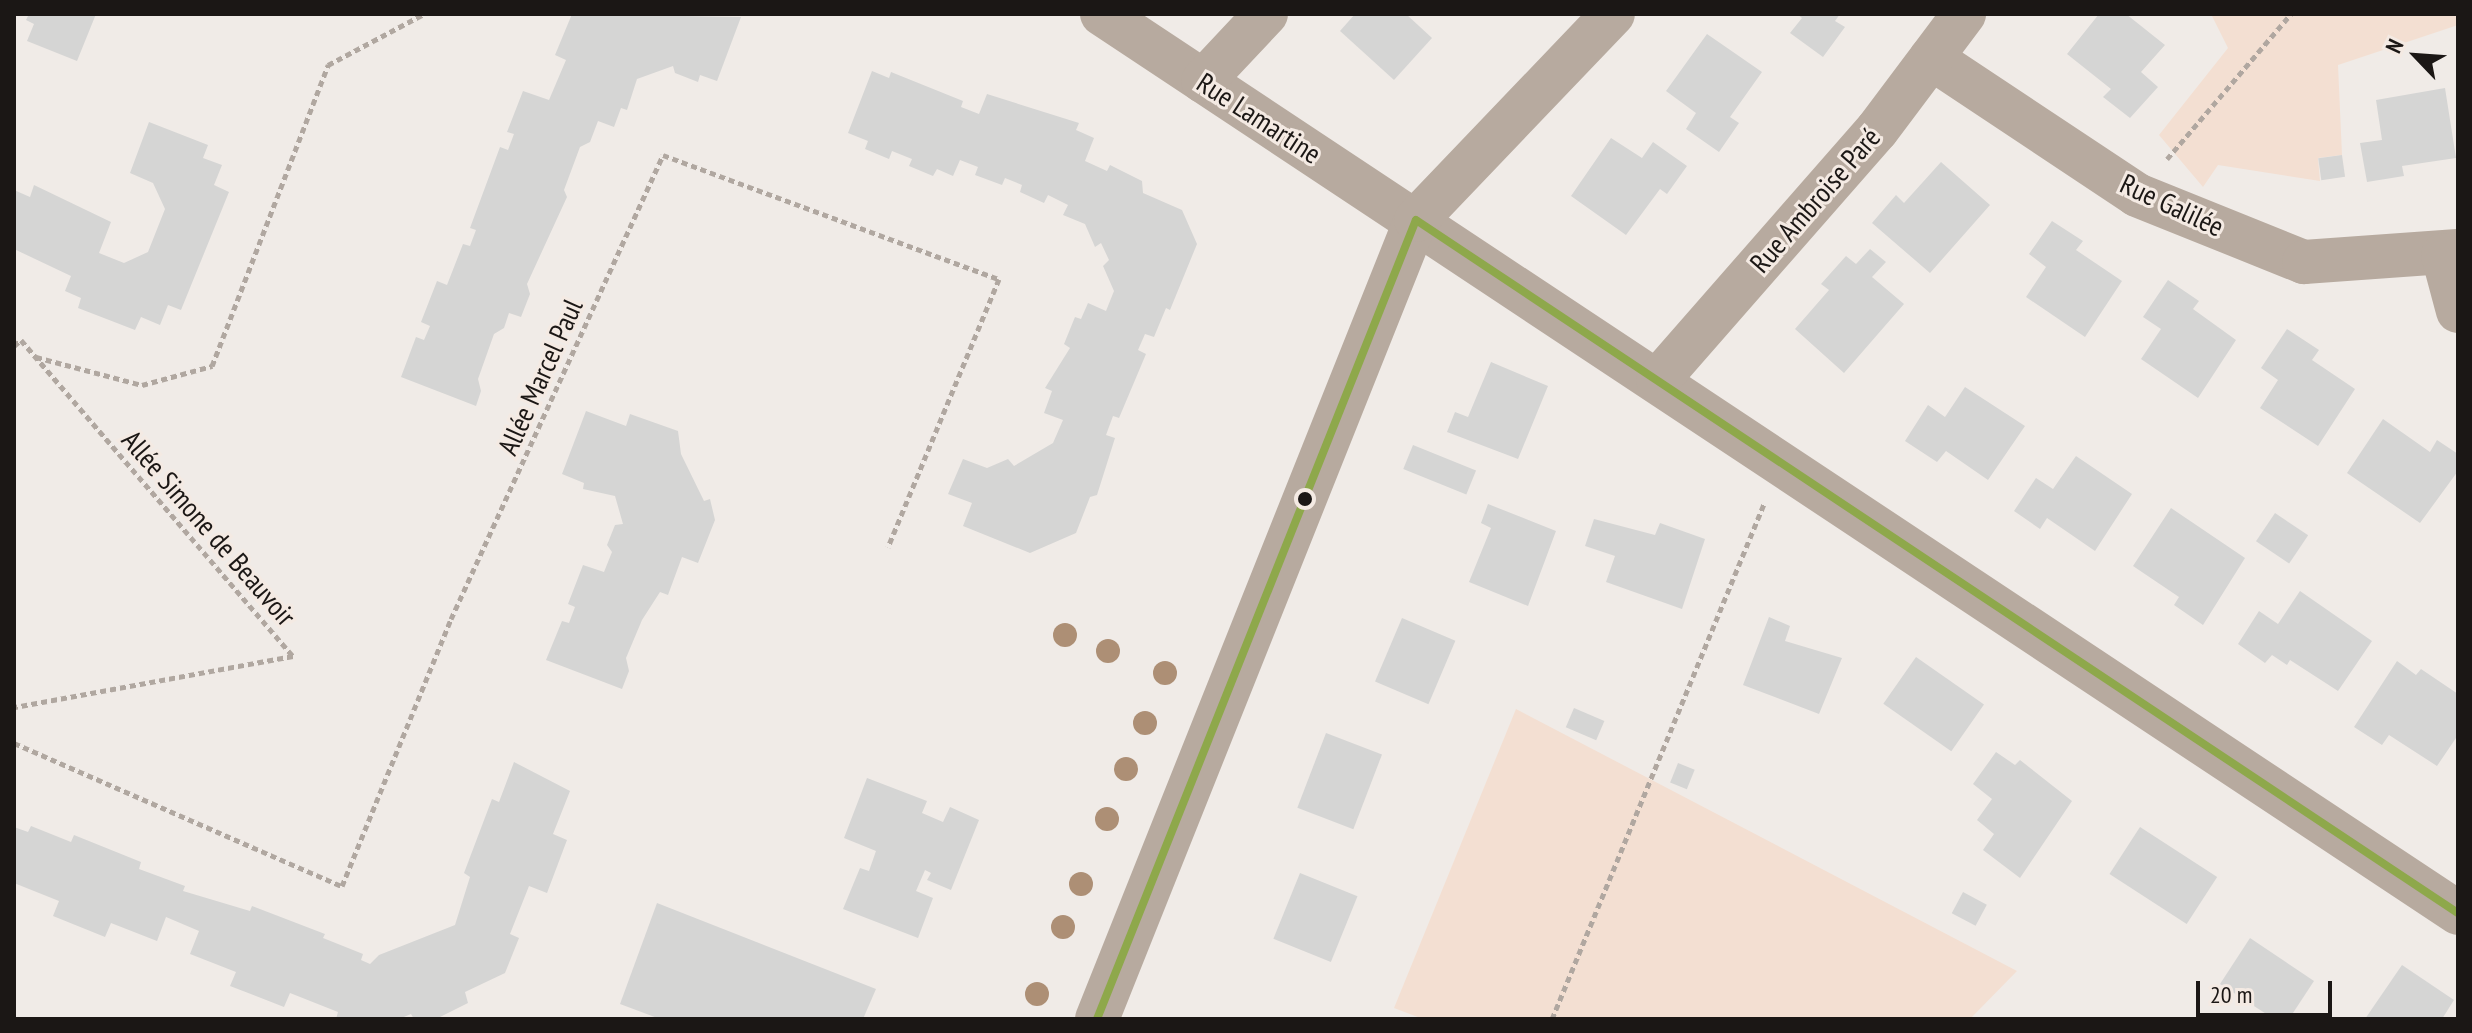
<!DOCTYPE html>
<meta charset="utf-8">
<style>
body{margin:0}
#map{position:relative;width:2472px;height:1033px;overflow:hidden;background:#f0ebe7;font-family:"PT Sans Narrow",sans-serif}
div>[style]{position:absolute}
.green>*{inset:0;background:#f3dfd2}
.building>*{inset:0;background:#d5d5d4;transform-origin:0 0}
.path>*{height:5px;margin-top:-2.5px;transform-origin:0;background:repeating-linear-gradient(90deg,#b0a7a0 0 6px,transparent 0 10px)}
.minor>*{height:44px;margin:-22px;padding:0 22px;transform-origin:22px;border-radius:22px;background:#b7aa9f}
.bus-1>*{height:8px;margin:-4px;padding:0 4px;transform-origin:4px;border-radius:4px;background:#8ea84b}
.trees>*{width:24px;height:24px;margin:-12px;border-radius:50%;background:#ad8f75}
.dots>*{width:22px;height:22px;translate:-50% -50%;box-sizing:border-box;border:4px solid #f4eae3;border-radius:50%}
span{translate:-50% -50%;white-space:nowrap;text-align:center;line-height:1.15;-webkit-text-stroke:6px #f4eae3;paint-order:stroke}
.street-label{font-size:28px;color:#1b1715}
.frame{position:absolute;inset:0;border:16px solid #1b1715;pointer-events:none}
.north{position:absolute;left:2376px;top:16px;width:80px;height:80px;-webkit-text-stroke:6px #f4eae3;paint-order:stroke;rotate:295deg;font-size:22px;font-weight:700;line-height:32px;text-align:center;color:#1b1715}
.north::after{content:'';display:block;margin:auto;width:28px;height:36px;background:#1b1715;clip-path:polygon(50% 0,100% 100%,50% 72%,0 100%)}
.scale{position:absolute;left:2196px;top:981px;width:136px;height:36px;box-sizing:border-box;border:4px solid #1b1715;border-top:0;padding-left:10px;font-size:24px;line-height:28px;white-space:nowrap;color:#1b1715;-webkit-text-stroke:6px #f4eae3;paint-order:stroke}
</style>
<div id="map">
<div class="green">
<i style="clip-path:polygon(2211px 14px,2458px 14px,2458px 25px,2338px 65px,2342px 155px,2318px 158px,2320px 181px,2218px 165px,2203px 187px,2159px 135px,2228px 48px)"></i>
<i style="clip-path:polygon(1516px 709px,2017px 971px,1970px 1019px,1423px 1019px,1394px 1008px)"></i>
</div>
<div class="building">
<i style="clip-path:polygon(29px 14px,96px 14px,77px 61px,27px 41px,34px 24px,26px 20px)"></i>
<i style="clip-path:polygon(572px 14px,741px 17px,717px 81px,700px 75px,698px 82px,675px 73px,673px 66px,637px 79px,627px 110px,621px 108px,614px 127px,598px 121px,590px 142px,580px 147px,564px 190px,567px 197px,527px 284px,530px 294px,521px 317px,509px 313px,504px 328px,494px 334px,478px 379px,481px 391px,476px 406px,401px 377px,416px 337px,424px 340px,430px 326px,421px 322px,437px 281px,447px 285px,463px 244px,470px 246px,476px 230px,470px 228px,500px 147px,508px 150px,514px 134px,507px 132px,523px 91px,549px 100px,566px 60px,555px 55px)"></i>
<i style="clip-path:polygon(1355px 14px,1406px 14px,1432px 38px,1394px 80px,1340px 31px)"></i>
<i style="clip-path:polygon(1797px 14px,1840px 14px,1835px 21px,1845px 27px,1823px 57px,1790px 33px,1802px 18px)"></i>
<i style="clip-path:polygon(2099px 14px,2126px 14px,2165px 45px,2141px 72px,2158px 87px,2130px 118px,2103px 97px,2111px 89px,2067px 54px)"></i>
<i style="clip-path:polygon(1707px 34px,1762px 72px,1730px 117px,1739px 123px,1719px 152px,1686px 129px,1696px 113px,1666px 91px)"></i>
<i style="clip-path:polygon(872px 71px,889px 78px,891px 72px,963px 101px,961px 107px,979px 114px,987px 94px,1079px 123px,1076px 130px,1094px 138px,1085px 161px,1107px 171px,1110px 165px,1142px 181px,1143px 193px,1182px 210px,1197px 244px,1170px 310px,1166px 308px,1154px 337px,1145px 334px,1138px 350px,1146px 354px,1119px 418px,1113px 416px,1106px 435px,1115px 438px,1097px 495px,1090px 497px,1076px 533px,1030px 553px,963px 526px,972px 503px,948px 494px,963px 459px,987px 468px,1008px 459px,1014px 466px,1053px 443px,1063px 420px,1044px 413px,1052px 391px,1045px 388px,1070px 348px,1064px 344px,1075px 317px,1081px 319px,1088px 303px,1106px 311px,1114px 291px,1103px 266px,1109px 260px,1101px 243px,1095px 247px,1085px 224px,1063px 215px,1068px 205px,1048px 195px,1044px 203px,1020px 192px,1022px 185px,1005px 178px,1002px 185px,975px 175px,978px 167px,960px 160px,953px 176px,937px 169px,933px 176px,909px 166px,912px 159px,892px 151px,889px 159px,865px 149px,868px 141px,848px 133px)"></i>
<i style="clip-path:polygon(2445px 88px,2456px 158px,2402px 166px,2404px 176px,2367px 182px,2360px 143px,2382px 140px,2376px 100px)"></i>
<i style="clip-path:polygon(149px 122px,208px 145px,203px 158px,222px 165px,214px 185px,229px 192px,181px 310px,168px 305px,160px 325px,141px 317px,135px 330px,78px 308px,81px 298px,65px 291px,71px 276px,14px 249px,14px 190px,30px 197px,34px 185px,111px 222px,99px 253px,124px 263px,148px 252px,165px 209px,153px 183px,130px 173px)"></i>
<i style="clip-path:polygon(1611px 138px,1642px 158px,1653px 142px,1687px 166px,1667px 194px,1660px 189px,1626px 235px,1571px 196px)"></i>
<i style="left:2342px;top:155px;width:22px;height:24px;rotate:82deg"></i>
<i style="clip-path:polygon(1941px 162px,1990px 205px,1930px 273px,1872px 223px,1896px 195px,1904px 203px)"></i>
<i style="clip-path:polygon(2052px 221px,2083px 241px,2076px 250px,2122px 281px,2085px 337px,2026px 297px,2046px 267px,2029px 254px)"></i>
<i style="clip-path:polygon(1870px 249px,1886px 262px,1872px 277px,1904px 304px,1844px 373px,1795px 329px,1829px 290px,1821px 284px,1846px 256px,1856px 264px)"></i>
<i style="clip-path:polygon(2168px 280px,2199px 301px,2193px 309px,2236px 340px,2198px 398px,2141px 359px,2161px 329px,2143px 317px)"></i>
<i style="clip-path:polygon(2287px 329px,2319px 350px,2312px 360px,2355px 389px,2318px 446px,2260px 408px,2278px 380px,2261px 368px)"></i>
<i style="clip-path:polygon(1491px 362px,1548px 386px,1518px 459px,1447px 432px,1455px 412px,1468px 417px)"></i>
<i style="clip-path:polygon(1965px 387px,2025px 426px,1988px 480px,1946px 451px,1937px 462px,1905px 441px,1928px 405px,1945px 417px)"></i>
<i style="clip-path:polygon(586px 411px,626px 426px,630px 414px,678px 431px,681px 454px,704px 501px,710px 499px,715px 520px,698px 563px,682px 557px,668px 595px,660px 592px,642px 620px,626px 658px,629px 671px,622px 689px,546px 660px,562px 621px,569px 623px,575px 607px,568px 604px,583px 565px,604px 572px,612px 552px,607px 545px,615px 525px,623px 524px,615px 496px,583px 489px,584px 483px,562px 474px)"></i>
<i style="clip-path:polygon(2383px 419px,2430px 452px,2437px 440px,2458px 454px,2458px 471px,2420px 523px,2347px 473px)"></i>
<i style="left:1413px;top:445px;width:68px;height:26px;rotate:22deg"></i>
<i style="clip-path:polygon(2076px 456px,2132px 494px,2095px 551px,2047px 518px,2040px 529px,2014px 511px,2036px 478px,2053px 489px)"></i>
<i style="clip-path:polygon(1488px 504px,1556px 531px,1528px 606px,1469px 582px,1491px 528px,1481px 523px)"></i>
<i style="clip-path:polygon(2171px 508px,2245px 558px,2203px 625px,2174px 605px,2179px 597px,2133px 566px)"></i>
<i style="left:2275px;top:513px;width:40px;height:34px;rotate:34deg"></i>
<i style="clip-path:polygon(1594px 519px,1655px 535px,1660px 523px,1705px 539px,1682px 609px,1606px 582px,1615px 556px,1585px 546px)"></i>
<i style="clip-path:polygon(2300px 591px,2372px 641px,2338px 691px,2290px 660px,2287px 665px,2272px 655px,2265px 663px,2238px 644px,2259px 611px,2278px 624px)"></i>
<i style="clip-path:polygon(1769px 617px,1790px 626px,1785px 641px,1842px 658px,1819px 714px,1743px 685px)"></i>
<i style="left:1402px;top:618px;width:58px;height:69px;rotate:23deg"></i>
<i style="left:1916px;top:657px;width:83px;height:57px;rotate:35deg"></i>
<i style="clip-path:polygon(2397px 661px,2416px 675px,2421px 669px,2458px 694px,2458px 735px,2437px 766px,2389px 735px,2382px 745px,2354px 727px)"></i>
<i style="left:1574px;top:708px;width:33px;height:21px;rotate:23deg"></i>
<i style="left:1326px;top:733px;width:60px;height:80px;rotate:21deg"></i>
<i style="clip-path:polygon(1996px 752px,2015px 765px,2020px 760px,2072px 801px,2020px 878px,1983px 850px,1994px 834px,1977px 820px,1992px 799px,1973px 784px)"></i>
<i style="clip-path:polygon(514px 762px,570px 791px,553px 834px,567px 840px,547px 893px,529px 886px,510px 934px,519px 938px,505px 973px,465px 992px,468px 1003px,436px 1019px,414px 1019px,411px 1014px,399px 1019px,336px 1019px,338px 1012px,290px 993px,284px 1007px,230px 986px,236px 972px,190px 954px,199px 931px,166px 917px,157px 941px,111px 923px,105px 937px,53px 916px,59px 901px,14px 883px,14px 827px,28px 832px,31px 826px,71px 842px,74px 835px,141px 862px,139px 869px,185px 886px,183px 891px,250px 911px,252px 906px,325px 934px,323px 938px,363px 954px,361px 960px,370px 964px,379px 955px,455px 925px,470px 877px,464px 873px,492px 799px,499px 802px)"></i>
<i style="left:1678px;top:763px;width:18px;height:21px;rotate:22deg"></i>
<i style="clip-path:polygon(867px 778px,927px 801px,922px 813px,943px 822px,950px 807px,979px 820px,951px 890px,927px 880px,931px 873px,925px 870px,916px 891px,933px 898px,918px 938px,843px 909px,860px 868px,869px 871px,876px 851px,844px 838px)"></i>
<i style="left:2140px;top:827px;width:92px;height:56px;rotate:33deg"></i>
<i style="left:1300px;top:873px;width:62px;height:71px;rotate:22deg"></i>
<i style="left:1963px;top:892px;width:27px;height:24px;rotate:28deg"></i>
<i style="clip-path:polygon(657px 903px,876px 989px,863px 1019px,660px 1019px,620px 1004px)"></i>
<i style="clip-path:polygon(2250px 938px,2314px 981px,2289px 1019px,2274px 1019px,2220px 984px)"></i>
<i style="clip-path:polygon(2402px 965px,2454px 1000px,2442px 1019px,2365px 1019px)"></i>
</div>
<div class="path">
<i style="left:2167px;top:159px;width:191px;rotate:-49.5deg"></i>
<i style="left:14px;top:346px;width:9px;rotate:-41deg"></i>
<i style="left:21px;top:340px;width:417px;rotate:49.3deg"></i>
<i style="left:293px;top:656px;width:284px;rotate:169.6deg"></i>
<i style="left:36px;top:357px;width:110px;rotate:14.8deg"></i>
<i style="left:142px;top:385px;width:73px;rotate:-15.2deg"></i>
<i style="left:212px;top:366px;width:323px;rotate:-68.9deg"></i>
<i style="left:328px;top:65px;width:109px;rotate:-28deg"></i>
<i style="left:14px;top:743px;width:358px;rotate:23.6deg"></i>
<i style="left:342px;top:886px;width:288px;rotate:-67.8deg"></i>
<i style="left:451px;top:619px;width:510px;rotate:-65.44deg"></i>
<i style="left:663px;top:155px;width:358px;rotate:20.3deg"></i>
<i style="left:999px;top:279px;width:290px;rotate:112.5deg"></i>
<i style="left:1552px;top:1019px;width:557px;rotate:-67.63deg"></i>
</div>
<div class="minor">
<i style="left:1102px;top:14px;width:1627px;rotate:33.54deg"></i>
<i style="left:1931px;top:58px;width:247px;rotate:33.6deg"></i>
<i style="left:2137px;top:195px;width:180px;rotate:21.9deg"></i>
<i style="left:2304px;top:262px;width:154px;rotate:-4.1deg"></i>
<i style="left:1203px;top:81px;width:92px;rotate:-46.8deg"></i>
<i style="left:2443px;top:255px;width:58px;rotate:75deg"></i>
<i style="left:1658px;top:380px;width:332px;rotate:-48.8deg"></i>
<i style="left:1877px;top:130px;width:145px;rotate:-53.1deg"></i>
<i style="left:1097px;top:1019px;width:860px;rotate:-68.24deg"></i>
<i style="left:1416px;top:220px;width:285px;rotate:-46.3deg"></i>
</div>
<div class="bus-1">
<i style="left:1416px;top:220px;width:1251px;rotate:33.63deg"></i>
<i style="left:1097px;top:1019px;width:860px;rotate:-68.24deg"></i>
</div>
<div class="trees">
<i style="left:1065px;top:635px"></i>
<i style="left:1108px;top:651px"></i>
<i style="left:1165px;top:673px"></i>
<i style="left:1145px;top:723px"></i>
<i style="left:1126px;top:769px"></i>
<i style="left:1107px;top:819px"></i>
<i style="left:1081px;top:884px"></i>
<i style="left:1063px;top:927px"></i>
<i style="left:1037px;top:994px"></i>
</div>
<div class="dots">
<i style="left:1305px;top:499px;background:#1b1715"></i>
</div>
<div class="street-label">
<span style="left:1259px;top:118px;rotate:33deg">Rue Lamartine</span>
<span style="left:1815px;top:200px;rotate:-49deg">Rue Ambroise Paré</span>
<span style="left:2172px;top:205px;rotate:25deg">Rue Galilée</span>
<span style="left:540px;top:377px;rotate:-66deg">Allée Marcel Paul</span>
<span style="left:209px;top:528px;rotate:49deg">Allée Simone de Beauvoir</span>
</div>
<div class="frame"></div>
<div class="north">N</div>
<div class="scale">20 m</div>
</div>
